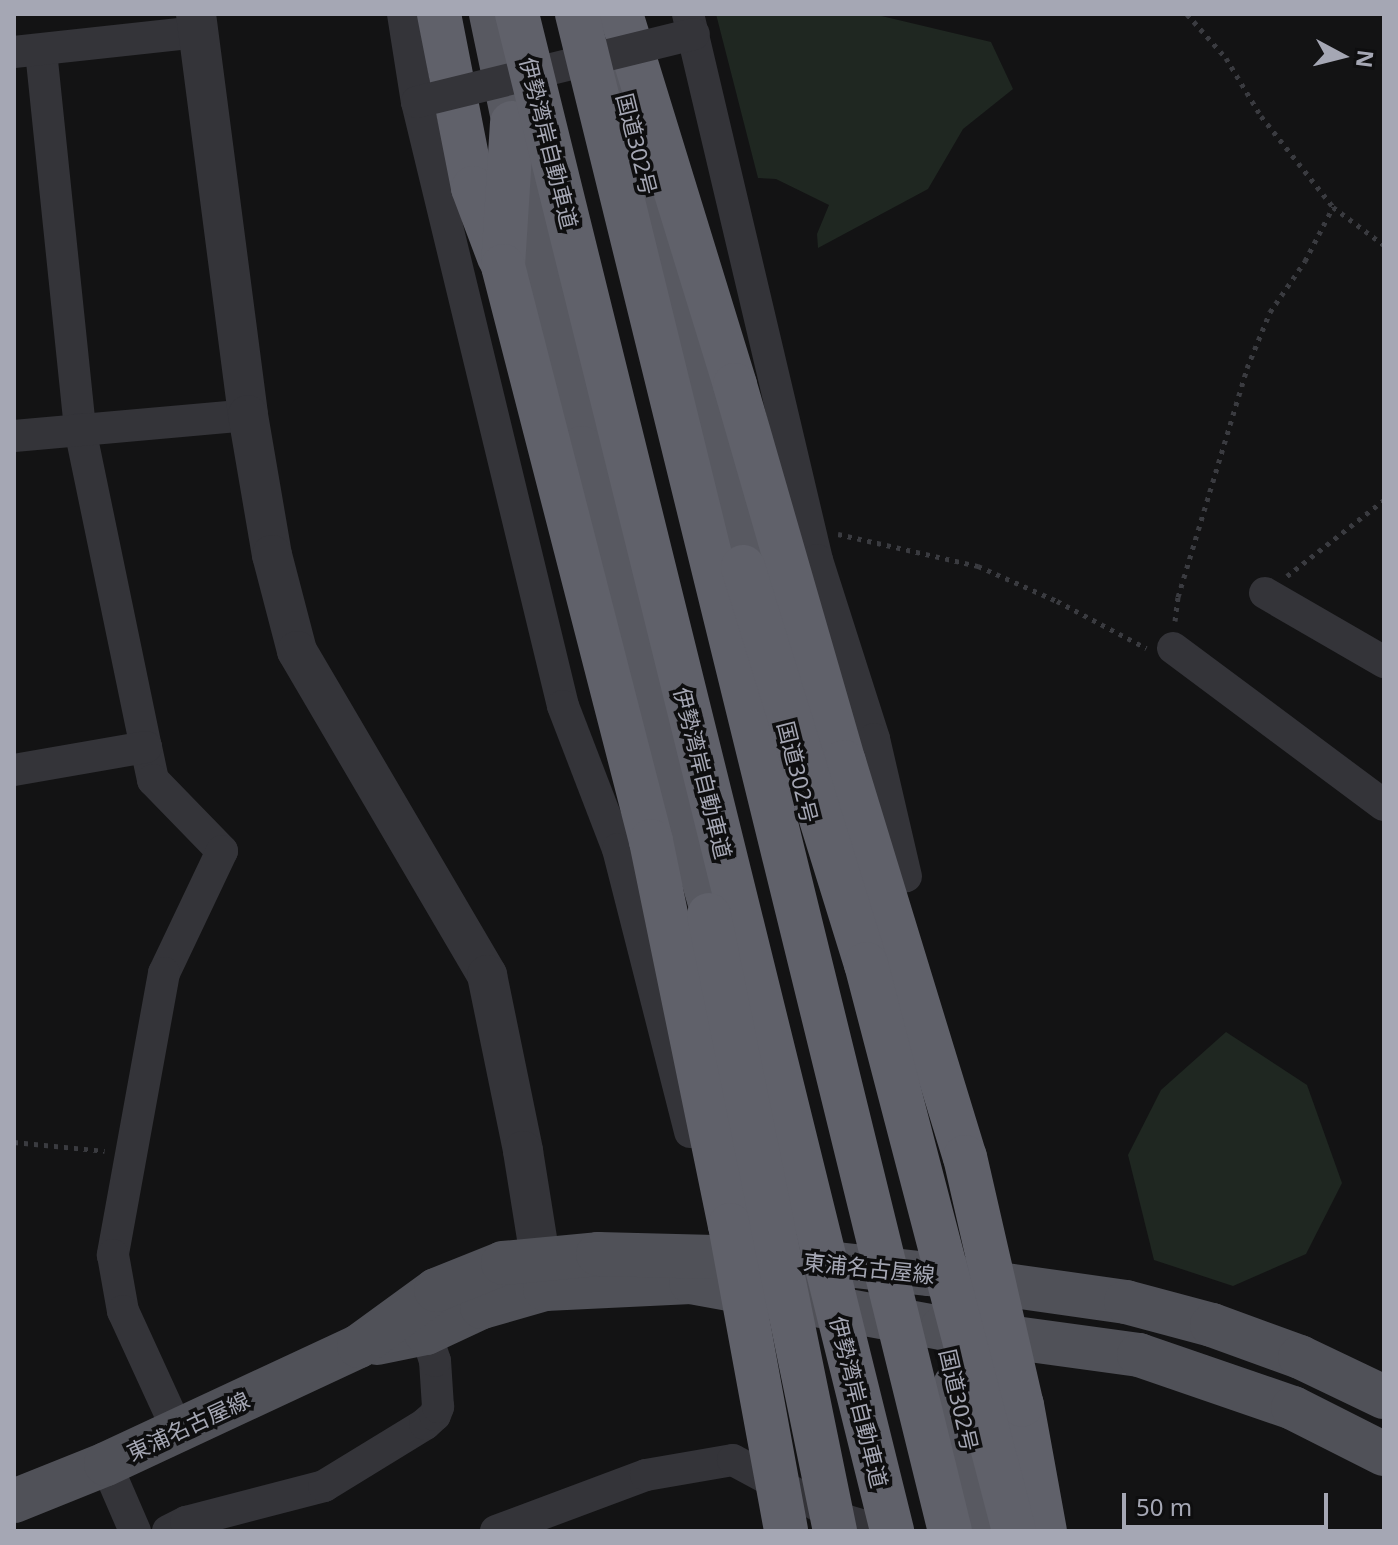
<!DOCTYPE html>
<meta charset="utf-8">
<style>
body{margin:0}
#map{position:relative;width:1398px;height:1545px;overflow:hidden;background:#131314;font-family:"Noto Sans","Noto Sans JP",sans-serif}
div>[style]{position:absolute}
.green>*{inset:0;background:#1f2721}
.path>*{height:5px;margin-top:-2.5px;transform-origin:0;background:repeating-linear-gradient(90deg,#3a3b40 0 4px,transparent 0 10px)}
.minor>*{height:32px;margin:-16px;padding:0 16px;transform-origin:16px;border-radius:16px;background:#343439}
.tertiary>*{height:40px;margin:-20px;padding:0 20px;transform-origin:20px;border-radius:20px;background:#343439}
.primary>*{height:44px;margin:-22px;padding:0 22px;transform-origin:22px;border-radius:22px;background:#505158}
.trunk>*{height:44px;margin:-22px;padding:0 22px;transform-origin:22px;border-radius:22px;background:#585961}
.motorway>*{height:44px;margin:-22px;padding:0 22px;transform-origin:22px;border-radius:22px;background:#60616a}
.minor-bridge>*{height:32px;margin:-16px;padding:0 16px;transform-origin:16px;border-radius:16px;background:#343439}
.motorway-bridge>*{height:44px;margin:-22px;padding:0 22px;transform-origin:22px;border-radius:22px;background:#60616a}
span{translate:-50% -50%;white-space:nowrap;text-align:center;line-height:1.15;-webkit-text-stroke:7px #0e0e0f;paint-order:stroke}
.street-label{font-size:22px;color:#a5a7b4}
.frame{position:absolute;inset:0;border:16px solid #a5a7b4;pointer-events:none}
.north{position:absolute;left:1302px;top:16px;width:80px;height:80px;-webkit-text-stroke:6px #0e0e0f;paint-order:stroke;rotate:97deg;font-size:22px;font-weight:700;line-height:32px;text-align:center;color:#a5a7b4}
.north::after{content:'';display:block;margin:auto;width:28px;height:36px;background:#a5a7b4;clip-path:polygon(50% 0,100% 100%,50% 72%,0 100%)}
.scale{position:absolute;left:1122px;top:1493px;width:206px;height:36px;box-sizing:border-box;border:4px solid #a5a7b4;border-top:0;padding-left:10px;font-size:24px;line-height:28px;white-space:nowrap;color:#a5a7b4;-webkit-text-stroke:6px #0e0e0f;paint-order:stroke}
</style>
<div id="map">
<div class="green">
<i style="clip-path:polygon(716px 14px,873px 14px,991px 42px,1013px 89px,963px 129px,928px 189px,818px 248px,817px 234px,829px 205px,776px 179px,758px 178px)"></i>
<i style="clip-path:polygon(1226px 1032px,1307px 1085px,1342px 1183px,1306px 1254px,1233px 1286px,1154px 1260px,1128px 1155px,1161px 1090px)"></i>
</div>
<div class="path">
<i style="left:1187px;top:14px;width:59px;rotate:48.4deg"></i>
<i style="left:1226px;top:58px;width:68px;rotate:58.9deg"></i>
<i style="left:1261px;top:116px;width:116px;rotate:51.6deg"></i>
<i style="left:1333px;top:207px;width:64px;rotate:36.7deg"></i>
<i style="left:838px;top:534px;width:144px;rotate:12.9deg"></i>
<i style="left:978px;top:566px;width:86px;rotate:23.9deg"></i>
<i style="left:1057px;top:601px;width:101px;rotate:27.8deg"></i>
<i style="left:1287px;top:576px;width:123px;rotate:-38.1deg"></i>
<i style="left:1175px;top:621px;width:24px;rotate:-83deg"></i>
<i style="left:1178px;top:597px;width:239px;rotate:-73.2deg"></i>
<i style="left:1247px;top:368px;width:61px;rotate:-67.7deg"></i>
<i style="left:1270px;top:312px;width:62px;rotate:-55.5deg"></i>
<i style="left:1305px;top:261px;width:61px;rotate:-62.6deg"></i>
<i style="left:14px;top:1142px;width:91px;rotate:5.6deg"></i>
</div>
<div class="minor">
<i style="left:403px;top:14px;width:89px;rotate:81deg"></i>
<i style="left:417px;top:102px;width:621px;rotate:76.41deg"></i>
<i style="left:563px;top:706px;width:153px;rotate:69deg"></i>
<i style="left:618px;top:849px;width:292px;rotate:75.7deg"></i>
<i style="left:688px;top:14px;width:561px;rotate:76.71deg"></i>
<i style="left:817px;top:560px;width:188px;rotate:72.3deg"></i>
<i style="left:874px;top:739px;width:141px;rotate:76.9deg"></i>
<i style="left:41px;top:51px;width:380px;rotate:84.1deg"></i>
<i style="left:80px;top:429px;width:325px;rotate:78.3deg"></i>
<i style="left:146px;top:747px;width:34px;rotate:78deg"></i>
<i style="left:153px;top:780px;width:99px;rotate:45.8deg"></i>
<i style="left:222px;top:851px;width:135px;rotate:115.4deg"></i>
<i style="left:164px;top:973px;width:287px;rotate:100.3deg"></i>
<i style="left:113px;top:1255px;width:57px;rotate:79.9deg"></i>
<i style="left:123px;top:1311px;width:130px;rotate:65.4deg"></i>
<i style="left:14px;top:52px;width:185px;rotate:-6.2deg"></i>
<i style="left:14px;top:436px;width:235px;rotate:-5.1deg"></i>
<i style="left:1265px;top:593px;width:138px;rotate:30.1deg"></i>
<i style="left:1173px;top:648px;width:263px;rotate:36.7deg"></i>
<i style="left:14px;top:770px;width:134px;rotate:-9.9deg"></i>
<i style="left:106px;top:1464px;width:73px;rotate:66.6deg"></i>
<i style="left:168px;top:1531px;width:20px;rotate:-27deg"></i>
<i style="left:186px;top:1522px;width:143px;rotate:-14.6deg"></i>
<i style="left:324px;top:1486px;width:119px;rotate:-31.5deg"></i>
<i style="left:425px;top:1424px;width:13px;rotate:-42deg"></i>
<i style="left:435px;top:1415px;width:9px;rotate:-69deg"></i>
<i style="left:438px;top:1407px;width:46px;rotate:-93.7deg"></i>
<i style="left:435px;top:1361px;width:29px;rotate:-108deg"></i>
<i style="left:496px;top:1531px;width:160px;rotate:-20.5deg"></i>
<i style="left:646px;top:1475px;width:88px;rotate:-9.8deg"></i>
<i style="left:733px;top:1460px;width:129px;rotate:28.2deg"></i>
<i style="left:847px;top:1521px;width:35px;rotate:16deg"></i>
</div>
<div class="tertiary">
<i style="left:196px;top:14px;width:404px;rotate:82.6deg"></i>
<i style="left:248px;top:415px;width:142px;rotate:80.3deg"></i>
<i style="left:272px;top:555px;width:99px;rotate:75.4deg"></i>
<i style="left:297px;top:651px;width:376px;rotate:59.6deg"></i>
<i style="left:487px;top:975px;width:180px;rotate:78.4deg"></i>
<i style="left:523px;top:1151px;width:140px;rotate:80.9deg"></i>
</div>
<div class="primary">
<i style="left:377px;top:1343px;width:50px;rotate:-11.5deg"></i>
<i style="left:426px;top:1333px;width:62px;rotate:-24.9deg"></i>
<i style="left:482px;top:1307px;width:66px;rotate:-15.9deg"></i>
<i style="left:545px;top:1289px;width:146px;rotate:-2.7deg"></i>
<i style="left:691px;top:1282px;width:255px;rotate:10.4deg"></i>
<i style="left:942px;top:1328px;width:199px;rotate:7.8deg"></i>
<i style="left:1139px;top:1355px;width:163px;rotate:19deg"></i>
<i style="left:1293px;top:1408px;width:102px;rotate:26.8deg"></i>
<i style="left:14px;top:1501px;width:99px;rotate:-21.9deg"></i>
<i style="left:106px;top:1464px;width:279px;rotate:-25deg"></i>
<i style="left:359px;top:1346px;width:95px;rotate:-36deg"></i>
<i style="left:436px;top:1290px;width:72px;rotate:-21.9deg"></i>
<i style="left:503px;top:1263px;width:95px;rotate:-5.4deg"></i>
<i style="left:598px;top:1254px;width:193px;rotate:1.5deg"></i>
<i style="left:791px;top:1259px;width:139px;rotate:6.2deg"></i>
<i style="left:929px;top:1274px;width:199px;rotate:8.1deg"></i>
<i style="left:1126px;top:1302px;width:89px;rotate:15deg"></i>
<i style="left:1212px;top:1325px;width:94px;rotate:20deg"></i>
<i style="left:1300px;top:1357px;width:93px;rotate:25.5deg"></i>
</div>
<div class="trunk">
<i style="left:491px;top:14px;width:443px;rotate:78.2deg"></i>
<i style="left:582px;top:448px;width:521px;rotate:74.31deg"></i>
<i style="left:618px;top:68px;width:551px;rotate:75.71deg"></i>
<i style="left:955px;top:1385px;width:150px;rotate:77.3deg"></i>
</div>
<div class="motorway">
<i style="left:439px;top:14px;width:177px;rotate:78.9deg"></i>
<i style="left:473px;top:188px;width:74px;rotate:69.4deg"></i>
<i style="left:621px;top:14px;width:388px;rotate:72.9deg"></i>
<i style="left:512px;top:123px;width:143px;rotate:93.6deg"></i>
<i style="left:503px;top:266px;width:594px;rotate:75.57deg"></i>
<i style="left:1022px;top:1405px;width:128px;rotate:79.7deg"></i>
</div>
<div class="minor-bridge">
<i style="left:417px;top:102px;width:285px;rotate:-13.8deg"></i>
</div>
<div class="motorway-bridge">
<i style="left:517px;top:14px;width:1563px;rotate:76.11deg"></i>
<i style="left:577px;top:14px;width:1562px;rotate:76.19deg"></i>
<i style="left:735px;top:385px;width:392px;rotate:73.9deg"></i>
<i style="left:844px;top:762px;width:413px;rotate:73deg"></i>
<i style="left:965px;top:1157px;width:254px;rotate:77.1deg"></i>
<i style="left:743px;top:567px;width:416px;rotate:72.8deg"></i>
<i style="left:866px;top:964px;width:586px;rotate:75.37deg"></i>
<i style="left:651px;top:841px;width:392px;rotate:78.4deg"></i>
<i style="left:730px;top:1225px;width:311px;rotate:79.6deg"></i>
<i style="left:709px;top:915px;width:629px;rotate:78.44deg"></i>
</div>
<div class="street-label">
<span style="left:549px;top:143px;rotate:76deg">伊勢湾岸自動車道</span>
<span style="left:637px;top:144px;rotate:76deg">国道302号</span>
<span style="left:798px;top:772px;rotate:76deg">国道302号</span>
<span style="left:703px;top:773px;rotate:76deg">伊勢湾岸自動車道</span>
<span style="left:869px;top:1268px;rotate:6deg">東浦名古屋線</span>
<span style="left:959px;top:1400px;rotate:77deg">国道302号</span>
<span style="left:859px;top:1402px;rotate:76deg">伊勢湾岸自動車道</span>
<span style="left:188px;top:1426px;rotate:-25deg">東浦名古屋線</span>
</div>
<div class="frame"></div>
<div class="north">N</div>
<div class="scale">50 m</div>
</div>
